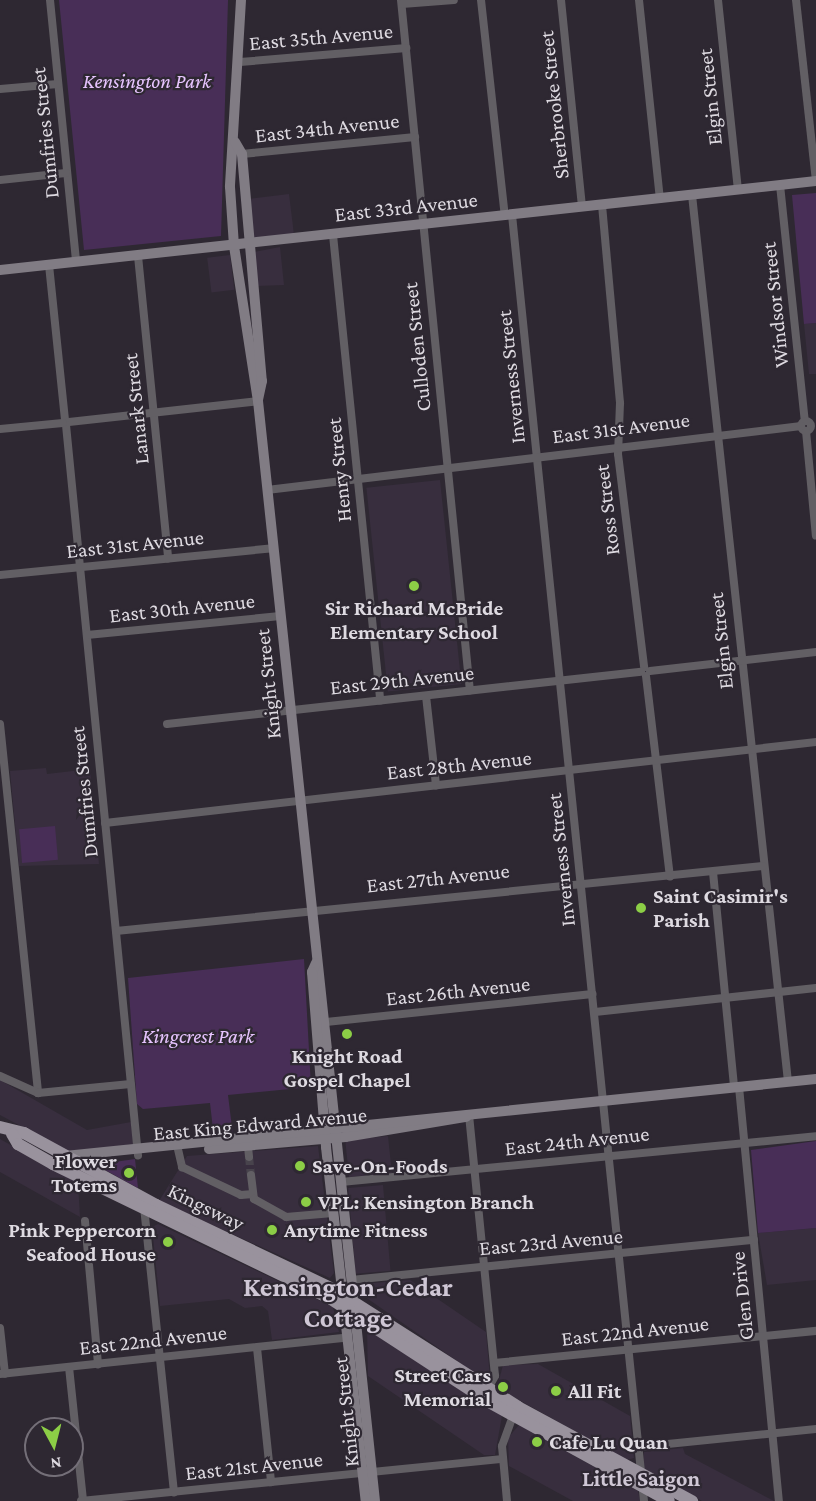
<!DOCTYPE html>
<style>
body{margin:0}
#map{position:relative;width:816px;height:1501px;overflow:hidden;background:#2e2832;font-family:"Crimson Pro",serif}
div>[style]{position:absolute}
.built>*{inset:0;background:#382e3e;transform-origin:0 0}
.green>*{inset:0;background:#482e57;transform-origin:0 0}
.street-tunnel>*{height:8px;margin-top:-4px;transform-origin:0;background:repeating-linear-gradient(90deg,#48434c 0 8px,transparent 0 12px)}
.street>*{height:8px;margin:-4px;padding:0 4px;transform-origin:4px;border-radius:4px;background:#625f64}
.street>.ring{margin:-4px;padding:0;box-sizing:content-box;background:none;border:8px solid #625f64;border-radius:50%}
.secondary>*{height:10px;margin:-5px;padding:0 5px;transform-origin:5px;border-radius:5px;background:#817c84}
.primary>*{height:12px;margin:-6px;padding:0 6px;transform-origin:6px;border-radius:6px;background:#99929d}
.dots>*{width:16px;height:16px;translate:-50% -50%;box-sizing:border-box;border:3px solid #2e2832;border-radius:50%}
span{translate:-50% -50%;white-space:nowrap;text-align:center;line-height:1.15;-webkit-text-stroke:4.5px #2e2832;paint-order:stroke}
.street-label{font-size:21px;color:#dedae1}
.park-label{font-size:21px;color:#e7c4ff;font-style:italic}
.poi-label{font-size:21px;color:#dedae1;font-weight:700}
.left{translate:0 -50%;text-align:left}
.right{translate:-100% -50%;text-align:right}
.neighbourhood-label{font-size:22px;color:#cfc7d5;font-weight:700}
.district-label{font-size:27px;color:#cfc7d5;font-weight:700}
.north{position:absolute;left:24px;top:1417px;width:60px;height:60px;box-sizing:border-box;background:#2e2832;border:2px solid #746f78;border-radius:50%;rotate:173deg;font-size:16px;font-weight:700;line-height:24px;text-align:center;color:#dedae1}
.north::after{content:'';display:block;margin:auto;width:21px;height:27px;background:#8cce46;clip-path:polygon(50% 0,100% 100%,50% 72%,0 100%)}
</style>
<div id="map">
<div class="built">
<i style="left:289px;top:194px;width:40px;height:41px;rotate:83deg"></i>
<i style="clip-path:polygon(280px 247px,284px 285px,256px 286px,254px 252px)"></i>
<i style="left:230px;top:255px;width:35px;height:23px;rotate:83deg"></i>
<i style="clip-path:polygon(816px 323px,816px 374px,809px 374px,804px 324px)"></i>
<i style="left:440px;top:480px;width:205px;height:74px;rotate:84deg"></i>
<i style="clip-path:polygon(46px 768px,47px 774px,90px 769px,99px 864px,19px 866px,10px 771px)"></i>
<i style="clip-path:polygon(0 1080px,87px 1130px,131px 1122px,133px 1144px,71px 1153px,0 1115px)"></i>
<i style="left:388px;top:1136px;width:37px;height:43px;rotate:84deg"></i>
<i style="clip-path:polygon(0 1139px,78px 1183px,80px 1217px,0 1172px)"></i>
<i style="clip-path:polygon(318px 1146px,334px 1273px,330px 1278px,159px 1201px,187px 1156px)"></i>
<i style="left:383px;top:1185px;width:86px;height:35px;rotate:85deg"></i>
<i style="clip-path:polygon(158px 1224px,333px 1307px,339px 1332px,272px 1340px,268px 1311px,262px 1306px,245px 1308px,229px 1299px,160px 1306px,152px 1227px)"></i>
<i style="clip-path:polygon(816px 1228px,816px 1280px,767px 1285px,758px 1233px)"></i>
<i style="clip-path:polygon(410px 1280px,486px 1332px,490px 1378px,483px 1379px,358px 1292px,361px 1284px)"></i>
<i style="clip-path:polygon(367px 1328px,502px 1416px,495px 1455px,484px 1455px,368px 1376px)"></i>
<i style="clip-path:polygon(538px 1364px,630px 1416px,634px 1458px,627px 1460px,497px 1388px,503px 1365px)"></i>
<i style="clip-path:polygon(519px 1425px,638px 1491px,640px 1501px,573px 1501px,509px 1466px,508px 1438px)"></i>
<i style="clip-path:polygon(683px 1448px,685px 1454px,774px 1501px,702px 1501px,643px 1468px,644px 1452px)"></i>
</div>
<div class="green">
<i style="clip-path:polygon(59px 0,228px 0,221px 236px,84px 250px)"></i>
<i style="clip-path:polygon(816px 193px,816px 323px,804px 324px,792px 195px)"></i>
<i style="left:55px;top:826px;width:34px;height:36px;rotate:85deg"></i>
<i style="clip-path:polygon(304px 959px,311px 1087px,228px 1095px,233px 1136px,214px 1138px,210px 1103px,143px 1109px,137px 1104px,128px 978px)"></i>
<i style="clip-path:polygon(816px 1141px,816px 1228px,758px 1233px,751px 1150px)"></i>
<i style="clip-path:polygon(135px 1159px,138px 1188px,98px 1166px,100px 1164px)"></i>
</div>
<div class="street-tunnel">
<i style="left:249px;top:1157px;width:18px;rotate:84deg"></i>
</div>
<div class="street">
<i style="left:50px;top:0;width:263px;rotate:84.3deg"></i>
<i style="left:401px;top:0;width:694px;rotate:84.3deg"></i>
<i style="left:481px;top:0;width:217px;rotate:83.7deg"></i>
<i style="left:561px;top:0;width:208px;rotate:84.2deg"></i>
<i style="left:639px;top:0;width:200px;rotate:84deg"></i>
<i style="left:718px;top:0;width:191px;rotate:84deg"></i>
<i style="left:796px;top:0;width:182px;rotate:83.7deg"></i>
<i style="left:402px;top:4px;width:52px;rotate:-4.4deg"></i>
<i style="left:240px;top:62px;width:167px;rotate:-4.8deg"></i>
<i style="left:0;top:89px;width:58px;rotate:-4.9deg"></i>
<i style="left:242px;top:154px;width:174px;rotate:-5.6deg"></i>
<i style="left:0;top:180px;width:66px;rotate:-6.1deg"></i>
<i style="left:780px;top:185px;width:237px;rotate:84deg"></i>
<i style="left:692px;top:195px;width:892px;rotate:83.82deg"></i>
<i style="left:602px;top:205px;width:199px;rotate:84.8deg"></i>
<i style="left:620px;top:403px;width:51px;rotate:92.2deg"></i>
<i style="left:618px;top:454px;width:215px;rotate:83deg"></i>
<i style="left:512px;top:215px;width:1293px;rotate:84.14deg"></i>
<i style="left:333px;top:235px;width:468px;rotate:84.2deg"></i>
<i style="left:138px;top:256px;width:304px;rotate:84.3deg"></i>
<i style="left:49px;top:265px;width:155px;rotate:84.1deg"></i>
<i class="ring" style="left:801px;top:421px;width:2px;height:2px"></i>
<i style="left:69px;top:422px;width:190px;rotate:-6.3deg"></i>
<i style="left:66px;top:425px;width:734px;rotate:84.37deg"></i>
<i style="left:0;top:429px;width:63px;rotate:-5.4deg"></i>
<i style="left:806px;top:431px;width:105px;rotate:84.6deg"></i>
<i style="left:267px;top:490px;width:538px;rotate:-6.83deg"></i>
<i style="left:0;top:575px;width:274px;rotate:-5.6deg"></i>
<i style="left:87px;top:635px;width:194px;rotate:-5.6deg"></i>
<i style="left:650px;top:671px;width:167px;rotate:-6.5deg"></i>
<i style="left:646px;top:676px;width:202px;rotate:83.2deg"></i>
<i style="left:426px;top:696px;width:90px;rotate:83.6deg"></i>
<i style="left:0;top:724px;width:371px;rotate:84.1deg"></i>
<i style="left:167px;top:724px;width:477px;rotate:-6.3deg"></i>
<i style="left:105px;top:823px;width:716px;rotate:-6.5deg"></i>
<i style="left:713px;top:872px;width:216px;rotate:84.4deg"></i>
<i style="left:116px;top:931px;width:650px;rotate:-5.74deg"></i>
<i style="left:595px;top:1012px;width:222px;rotate:-6.2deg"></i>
<i style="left:326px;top:1022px;width:268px;rotate:-6deg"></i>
<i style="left:0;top:1076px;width:42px;rotate:24.1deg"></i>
<i style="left:38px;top:1093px;width:93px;rotate:-5.5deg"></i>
<i style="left:739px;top:1087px;width:416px;rotate:84.5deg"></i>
<i style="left:469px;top:1115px;width:262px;rotate:84.3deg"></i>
<i style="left:495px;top:1376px;width:18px;rotate:119deg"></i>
<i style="left:177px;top:1145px;width:23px;rotate:77deg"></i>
<i style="left:182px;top:1167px;width:65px;rotate:25.4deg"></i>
<i style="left:241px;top:1195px;width:12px;rotate:-5deg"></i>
<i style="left:248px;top:1147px;width:10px;rotate:84deg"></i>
<i style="left:251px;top:1175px;width:24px;rotate:83deg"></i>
<i style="left:254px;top:1199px;width:37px;rotate:29deg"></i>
<i style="left:286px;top:1217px;width:47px;rotate:-4.9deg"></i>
<i style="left:341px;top:1182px;width:477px;rotate:-5.5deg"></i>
<i style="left:144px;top:1207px;width:287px;rotate:84deg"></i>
<i style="left:85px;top:1221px;width:144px;rotate:84.8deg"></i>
<i style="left:351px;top:1280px;width:405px;rotate:-5.7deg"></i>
<i style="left:0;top:1328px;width:46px;rotate:83.8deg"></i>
<i style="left:257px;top:1348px;width:135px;rotate:84deg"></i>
<i style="left:494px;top:1363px;width:324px;rotate:-5.7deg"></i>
<i style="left:69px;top:1367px;width:135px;rotate:84deg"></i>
<i style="left:0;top:1374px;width:347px;rotate:-6deg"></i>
<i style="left:638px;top:1447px;width:179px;rotate:-5.8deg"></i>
<i style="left:81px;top:1501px;width:424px;rotate:-5.7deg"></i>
<i style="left:507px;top:1501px;width:55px;rotate:-95.2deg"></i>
<i style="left:502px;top:1446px;width:35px;rotate:-70deg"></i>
</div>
<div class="secondary">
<i style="left:241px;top:0;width:187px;rotate:93.4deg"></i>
<i style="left:230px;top:187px;width:59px;rotate:86.1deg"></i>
<i style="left:234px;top:246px;width:157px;rotate:81.2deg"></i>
<i style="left:258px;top:401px;width:1106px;rotate:83.93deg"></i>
<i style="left:235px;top:142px;width:14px;rotate:60deg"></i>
<i style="left:242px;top:154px;width:228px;rotate:85deg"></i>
<i style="left:262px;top:381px;width:19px;rotate:102deg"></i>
<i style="left:0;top:270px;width:821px;rotate:-6.22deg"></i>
<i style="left:316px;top:963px;width:10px;rotate:114deg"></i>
<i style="left:312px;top:972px;width:176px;rotate:85.4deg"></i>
<i style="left:326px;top:1147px;width:356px;rotate:83.6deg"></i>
<i style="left:209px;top:1149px;width:137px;rotate:-5deg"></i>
<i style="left:345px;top:1137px;width:123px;rotate:-9.4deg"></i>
<i style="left:65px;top:1156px;width:755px;rotate:-5.85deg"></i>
</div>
<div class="primary">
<i style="left:0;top:1127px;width:25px;rotate:14deg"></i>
<i style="left:24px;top:1133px;width:150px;rotate:28.6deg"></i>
<i style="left:156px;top:1205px;width:196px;rotate:25.4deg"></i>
<i style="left:333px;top:1289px;width:219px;rotate:32.5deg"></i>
<i style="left:518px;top:1407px;width:198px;rotate:28.4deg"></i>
<i style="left:12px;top:1134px;width:12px;rotate:59deg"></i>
<i style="left:18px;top:1144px;width:40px;rotate:29.7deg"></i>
<i style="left:53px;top:1164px;width:309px;rotate:25.9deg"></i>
<i style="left:331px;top:1299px;width:189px;rotate:33.1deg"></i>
<i style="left:489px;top:1402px;width:205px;rotate:28.8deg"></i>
</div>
<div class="dots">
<i style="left:414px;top:586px;background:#8cce46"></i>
<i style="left:641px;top:908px;background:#8cce46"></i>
<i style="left:347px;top:1034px;background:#8cce46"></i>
<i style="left:300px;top:1166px;background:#8cce46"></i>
<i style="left:129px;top:1173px;background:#8cce46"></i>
<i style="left:306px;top:1202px;background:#8cce46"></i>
<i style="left:272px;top:1230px;background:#8cce46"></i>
<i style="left:168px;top:1242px;background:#8cce46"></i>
<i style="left:503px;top:1387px;background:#8cce46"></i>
<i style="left:556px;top:1391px;background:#8cce46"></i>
<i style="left:537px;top:1442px;background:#8cce46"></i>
</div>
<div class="street-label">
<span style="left:321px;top:37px;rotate:-5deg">East 35th Avenue</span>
<span style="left:710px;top:97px;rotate:-96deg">Elgin Street</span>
<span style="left:554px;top:105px;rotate:-96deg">Sherbrooke Street</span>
<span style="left:327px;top:128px;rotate:-6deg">East 34th Avenue</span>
<span style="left:45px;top:133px;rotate:-96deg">Dumfries Street</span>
<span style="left:406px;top:207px;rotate:-6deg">East 33rd Avenue</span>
<span style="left:775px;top:305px;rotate:-96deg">Windsor Street</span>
<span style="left:417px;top:347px;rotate:-96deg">Culloden Street</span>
<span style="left:511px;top:377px;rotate:-96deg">Inverness Street</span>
<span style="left:136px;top:409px;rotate:-96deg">Lanark Street</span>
<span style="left:621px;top:428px;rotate:-7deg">East 31st Avenue</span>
<span style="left:339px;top:470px;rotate:-96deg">Henry Street</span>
<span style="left:607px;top:510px;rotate:-97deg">Ross Street</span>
<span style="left:135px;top:544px;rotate:-6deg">East 31st Avenue</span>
<span style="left:182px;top:608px;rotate:-6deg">East 30th Avenue</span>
<span style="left:721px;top:641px;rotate:-96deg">Elgin Street</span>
<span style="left:402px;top:680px;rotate:-6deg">East 29th Avenue</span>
<span style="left:268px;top:684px;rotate:-96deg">Knight Street</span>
<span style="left:459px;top:765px;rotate:-6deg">East 28th Avenue</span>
<span style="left:84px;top:792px;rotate:-96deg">Dumfries Street</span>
<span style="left:561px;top:860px;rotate:-96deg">Inverness Street</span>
<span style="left:438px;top:878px;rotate:-6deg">East 27th Avenue</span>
<span style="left:458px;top:991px;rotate:-6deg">East 26th Avenue</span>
<span style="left:260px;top:1124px;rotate:-5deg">East King Edward Avenue</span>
<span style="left:577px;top:1141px;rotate:-6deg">East 24th Avenue</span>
<span style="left:206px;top:1207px;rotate:26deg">Kingsway</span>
<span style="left:551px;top:1242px;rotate:-5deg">East 23rd Avenue</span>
<span style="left:742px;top:1296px;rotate:-96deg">Glen Drive</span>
<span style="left:635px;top:1331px;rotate:-6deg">East 22nd Avenue</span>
<span style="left:153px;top:1340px;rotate:-6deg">East 22nd Avenue</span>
<span style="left:346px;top:1412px;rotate:-96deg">Knight Street</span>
<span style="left:254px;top:1466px;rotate:-6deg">East 21st Avenue</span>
</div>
<div class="park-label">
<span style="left:147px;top:81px">Kensington Park</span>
<span style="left:198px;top:1036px">Kingcrest Park</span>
</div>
<div class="poi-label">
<span style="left:414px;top:620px">Sir Richard McBride<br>Elementary School</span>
<span class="left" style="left:653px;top:908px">Saint Casimir's<br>Parish</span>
<span style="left:347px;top:1068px">Knight Road<br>Gospel Chapel</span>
<span class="right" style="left:117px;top:1173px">Flower<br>Totems</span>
<span class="left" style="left:312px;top:1166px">Save-On-Foods</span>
<span class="left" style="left:318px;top:1202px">VPL: Kensington Branch</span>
<span class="right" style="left:156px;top:1242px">Pink Peppercorn<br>Seafood House</span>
<span class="left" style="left:284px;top:1230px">Anytime Fitness</span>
<span class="right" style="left:491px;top:1387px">Street Cars<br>Memorial</span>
<span class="left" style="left:568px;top:1391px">All Fit</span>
<span class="left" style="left:549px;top:1442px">Cafe Lu Quan</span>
</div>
<div class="neighbourhood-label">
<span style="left:641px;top:1479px">Little Saigon</span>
</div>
<div class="district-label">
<span style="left:348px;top:1303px">Kensington-Cedar<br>Cottage</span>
</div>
<div class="north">N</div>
</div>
